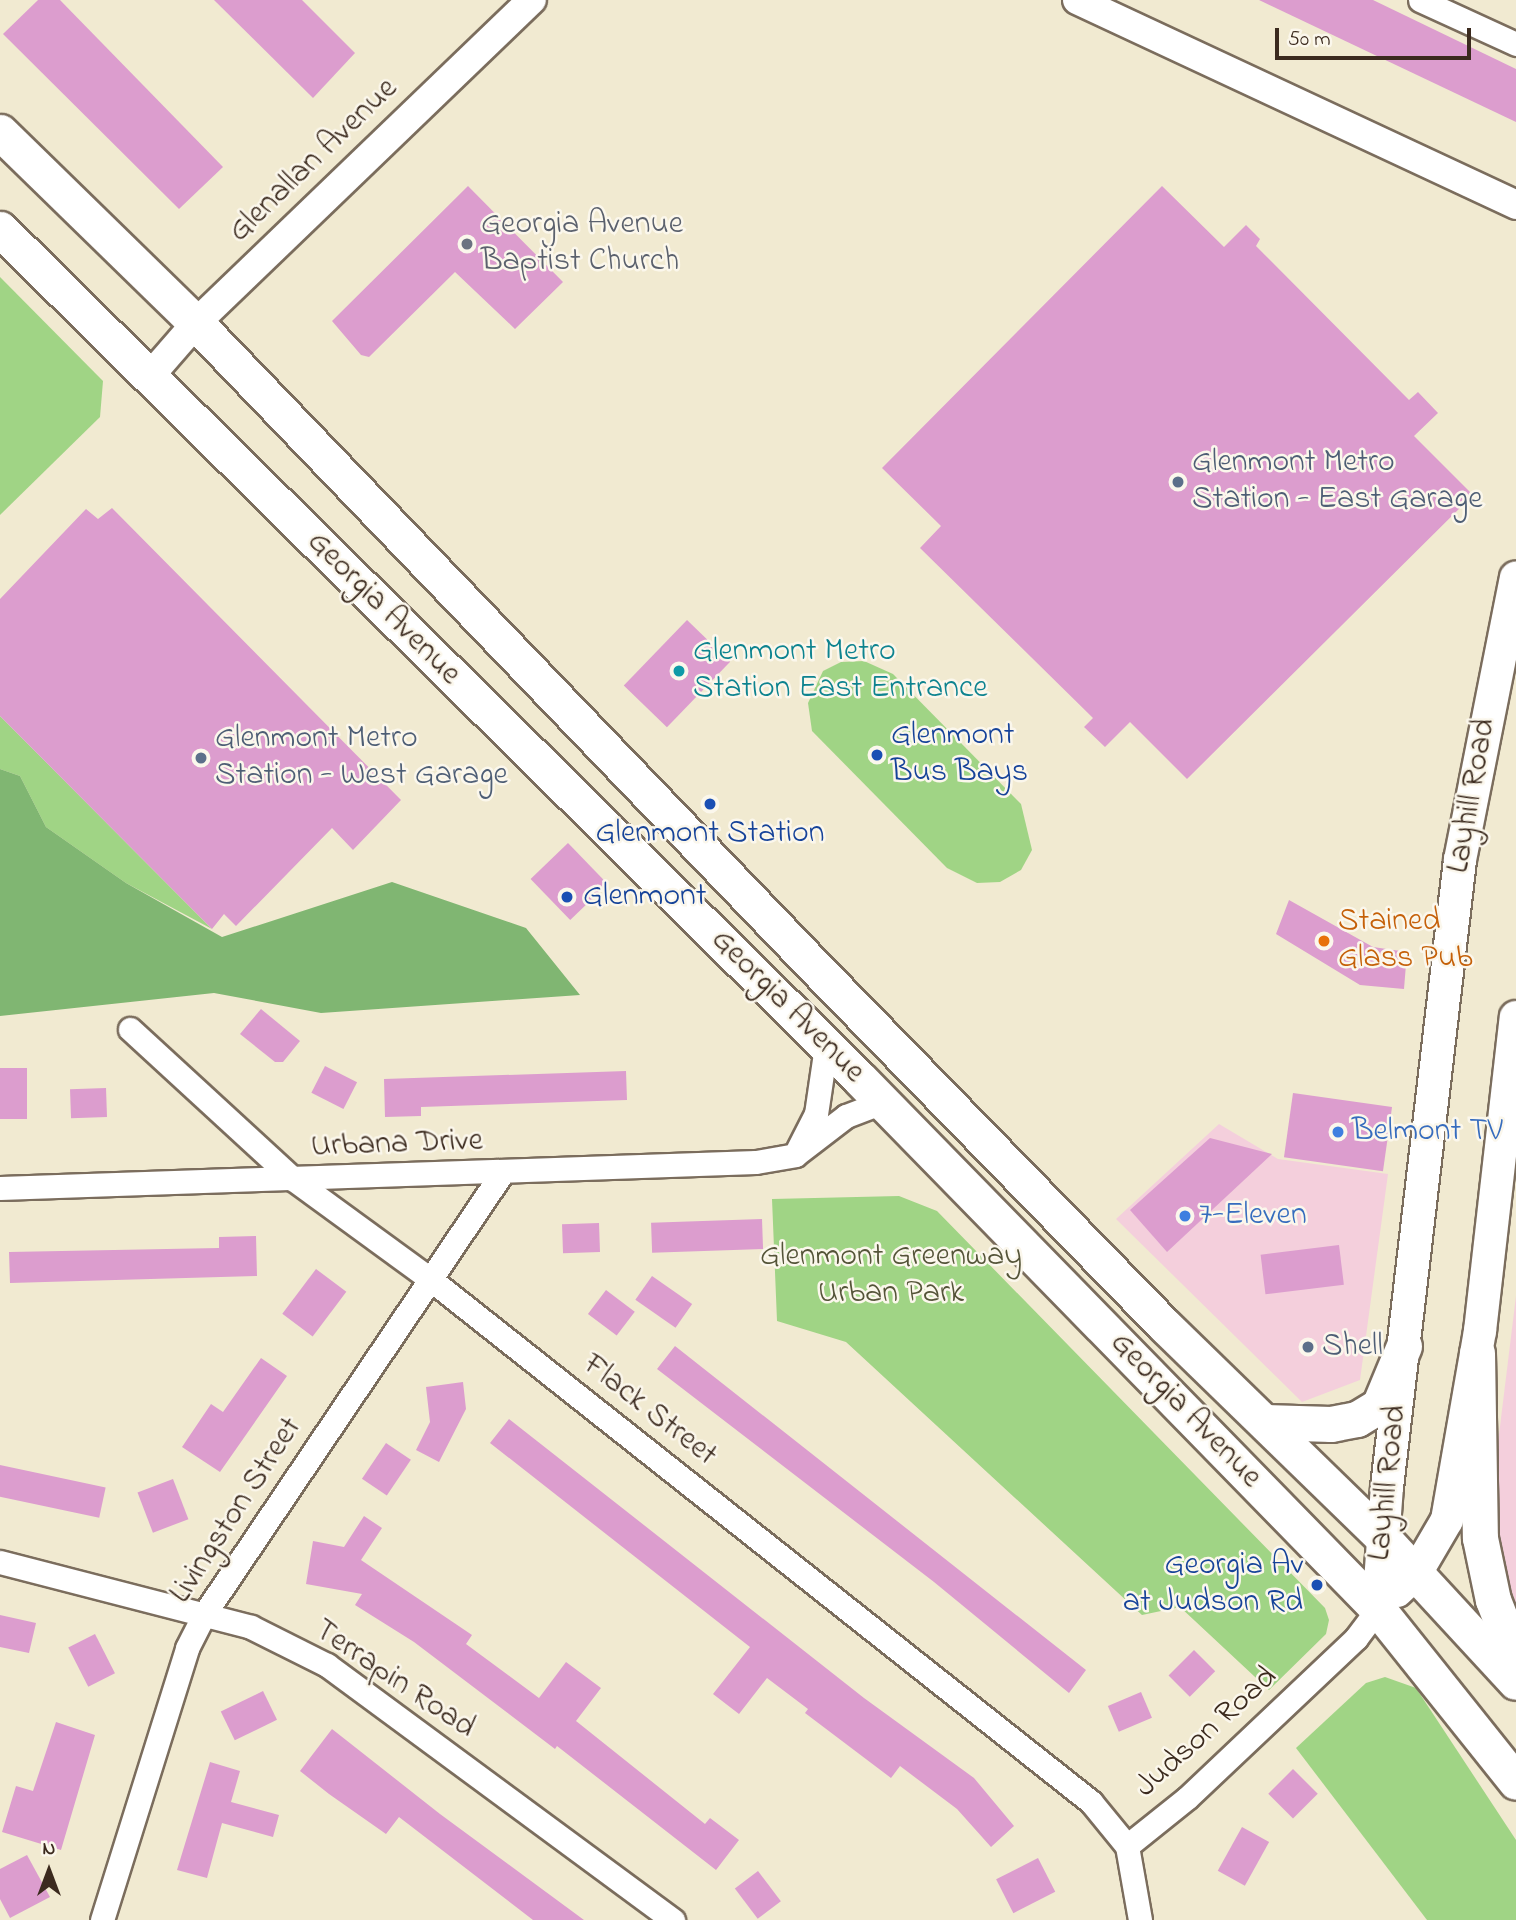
<!DOCTYPE html>
<style>
body{margin:0}
#map{position:relative;width:1516px;height:1920px;overflow:hidden;background:#f1ead1;font-family:"Indie Flower",sans-serif}
div>[style]{position:absolute}
.built>*{inset:0;background:#f4cfdc}
.green>*{inset:0;background:#a0d485}
.forest>*{inset:0;background:#80b672}
.building>*{inset:0;background:#dc9dce;transform-origin:0 0}
.roads{filter:drop-shadow(2px 0 #7b6d5d) drop-shadow(-2px 0 #7b6d5d) drop-shadow(0 2px #7b6d5d) drop-shadow(0 -2px #7b6d5d)}
.minor>*{height:23px;margin:-11.5px;padding:0 11.5px;transform-origin:11.5px;border-radius:11.5px;background:#fff}
.tertiary>*{height:28px;margin:-14px;padding:0 14px;transform-origin:14px;border-radius:14px;background:#fff}
.secondary>*{height:32px;margin:-16px;padding:0 16px;transform-origin:16px;border-radius:16px;background:#fff}
.primary>*{height:35px;margin:-17.5px;padding:0 17.5px;transform-origin:17.5px;border-radius:17.5px;background:#fff}
.dots>*{width:19px;height:19px;translate:-50% -50%;box-sizing:border-box;border:4px solid #fbf7ec;border-radius:50%}
span{translate:-50% -50%;white-space:nowrap;text-align:center;line-height:1.15;-webkit-text-stroke:5px #fbf7ec;paint-order:stroke}
.street-label{font-size:32px;color:#3b2a1e}
.worship-label{font-size:32px;color:#5b616d}
.left{translate:0 -50%;text-align:left}
.service-label{font-size:32px;color:#4e5e75}
.culture-label{font-size:32px;color:#0d838f}
.transit-label{font-size:32px;color:#164399}
.right{translate:-100% -50%;text-align:right}
.food-label{font-size:32px;color:#c56008}
.shop-label{font-size:32px;color:#366cbe}
.park-label{font-size:32px;color:#545438}
.north{position:absolute;left:14px;top:1836px;width:70px;height:70px;-webkit-text-stroke:5px #fbf7ec;paint-order:stroke;rotate:0deg;font-size:19px;font-weight:700;line-height:28px;text-align:center;color:#3b2a1e}
.north::after{content:'';display:block;margin:auto;width:24px;height:32px;background:#3b2a1e;clip-path:polygon(50% 0,100% 100%,50% 72%,0 100%)}
.scale{position:absolute;left:1275px;top:28px;width:196px;height:32px;box-sizing:border-box;border:4px solid #3b2a1e;border-top:0;padding-left:9px;font-size:21px;line-height:24px;white-space:nowrap;color:#3b2a1e;-webkit-text-stroke:5px #fbf7ec;paint-order:stroke}
</style>
<div id="map">
<div class="built">
<i style="clip-path:polygon(1219px 1124px,1278px 1159px,1388px 1174px,1360px 1380px,1302px 1402px,1116px 1219px)"></i>
<i style="clip-path:polygon(1516px 1296px,1516px 1615px,1503px 1582px,1494px 1527px,1496px 1459px)"></i>
</div>
<div class="green">
<i style="clip-path:polygon(0 277px,103px 381px,100px 417px,0 515px)"></i>
<i style="clip-path:polygon(864px 661px,893px 674px,1021px 804px,1032px 850px,1021px 870px,1000px 882px,977px 883px,947px 868px,812px 731px,808px 703px,823px 671px,841px 662px)"></i>
<i style="clip-path:polygon(0 716px,212px 929px,126px 883px,46px 827px,20px 776px,0 769px)"></i>
<i style="clip-path:polygon(899px 1196px,937px 1211px,1325px 1608px,1329px 1620px,1326px 1634px,1269px 1690px,1180px 1607px,1142px 1615px,846px 1342px,777px 1321px,772px 1199px)"></i>
<i style="clip-path:polygon(1385px 1677px,1416px 1688px,1516px 1840px,1516px 1920px,1427px 1920px,1296px 1748px,1366px 1683px)"></i>
</div>
<div class="forest">
<i style="clip-path:polygon(0 769px,20px 776px,46px 827px,126px 883px,222px 937px,392px 882px,526px 928px,580px 995px,321px 1013px,214px 993px,0 1016px)"></i>
</div>
<div class="building">
<i style="clip-path:polygon(38px 0,60px 0,223px 167px,179px 209px,3px 34px)"></i>
<i style="clip-path:polygon(214px 0,302px 0,355px 53px,313px 98px)"></i>
<i style="clip-path:polygon(1259px 0,1373px 0,1516px 69px,1516px 122px)"></i>
<i style="clip-path:polygon(468px 186px,563px 282px,515px 329px,455px 272px,369px 357px,361px 355px,332px 321px)"></i>
<i style="clip-path:polygon(1162px 186px,1224px 247px,1246px 225px,1260px 239px,1256px 246px,1409px 400px,1418px 392px,1438px 413px,1414px 436px,1473px 495px,1187px 779px,1130px 722px,1105px 747px,1084px 727px,1093px 718px,920px 548px,941px 526px,882px 468px)"></i>
<i style="clip-path:polygon(112px 508px,401px 800px,353px 850px,332px 828px,236px 926px,224px 914px,212px 929px,0 716px,0 599px,86px 509px,98px 519px)"></i>
<i style="left:687px;top:620px;width:60px;height:91px;rotate:44deg"></i>
<i style="left:568px;top:843px;width:57px;height:52px;rotate:46deg"></i>
<i style="clip-path:polygon(1289px 900px,1373px 947px,1407px 952px,1404px 989px,1360px 985px,1276px 934px)"></i>
<i style="clip-path:polygon(261px 1009px,300px 1041px,283px 1062px,275px 1062px,240px 1034px)"></i>
<i style="left:325px;top:1066px;width:36px;height:30px;rotate:27deg"></i>
<i style="left:0;top:1068px;width:27px;height:51px"></i>
<i style="clip-path:polygon(626px 1071px,627px 1100px,421px 1107px,421px 1116px,385px 1117px,384px 1079px)"></i>
<i style="left:106px;top:1088px;width:29px;height:36px;rotate:88deg"></i>
<i style="left:1293px;top:1093px;width:100px;height:65px;rotate:8deg"></i>
<i style="clip-path:polygon(1210px 1138px,1272px 1154px,1167px 1252px,1130px 1210px)"></i>
<i style="left:762px;top:1219px;width:30px;height:111px;rotate:88deg"></i>
<i style="left:599px;top:1223px;width:29px;height:37px;rotate:88deg"></i>
<i style="clip-path:polygon(256px 1236px,257px 1276px,10px 1283px,9px 1252px,219px 1248px,219px 1237px)"></i>
<i style="left:1339px;top:1245px;width:40px;height:79px;rotate:83deg"></i>
<i style="left:316px;top:1269px;width:38px;height:56px;rotate:37deg"></i>
<i style="left:652px;top:1276px;width:49px;height:29px;rotate:35deg"></i>
<i style="left:606px;top:1290px;width:36px;height:30px;rotate:37deg"></i>
<i style="clip-path:polygon(675px 1346px,1086px 1670px,1069px 1693px,934px 1582px,657px 1369px)"></i>
<i style="clip-path:polygon(261px 1358px,287px 1376px,220px 1472px,182px 1447px,211px 1404px,223px 1412px)"></i>
<i style="clip-path:polygon(463px 1382px,466px 1409px,439px 1462px,416px 1450px,430px 1422px,426px 1387px)"></i>
<i style="clip-path:polygon(509px 1419px,864px 1698px,974px 1778px,1014px 1826px,991px 1847px,957px 1809px,900px 1766px,891px 1778px,805px 1713px,808px 1709px,767px 1678px,739px 1714px,713px 1694px,750px 1647px,490px 1443px)"></i>
<i style="left:386px;top:1443px;width:30px;height:43px;rotate:34deg"></i>
<i style="left:0;top:1465px;width:108px;height:31px;rotate:12deg"></i>
<i style="left:173px;top:1479px;width:43px;height:38px;rotate:69deg"></i>
<i style="clip-path:polygon(364px 1516px,382px 1528px,361px 1560px,472px 1635px,466px 1644px,539px 1698px,566px 1662px,601px 1688px,576px 1721px,705px 1824px,710px 1818px,739px 1840px,716px 1870px,557px 1746px,555px 1749px,414px 1642px,355px 1605px,362px 1594px,306px 1584px,313px 1541px,344px 1547px)"></i>
<i style="clip-path:polygon(0 1615px,36px 1623px,29px 1653px,0 1647px)"></i>
<i style="left:95px;top:1634px;width:44px;height:30px;rotate:63deg"></i>
<i style="left:1194px;top:1650px;width:30px;height:36px;rotate:45deg"></i>
<i style="left:263px;top:1691px;width:32px;height:47px;rotate:64deg"></i>
<i style="left:1141px;top:1692px;width:28px;height:36px;rotate:67deg"></i>
<i style="clip-path:polygon(56px 1722px,95px 1735px,61px 1850px,2px 1832px,16px 1786px,33px 1791px)"></i>
<i style="clip-path:polygon(332px 1729px,440px 1814px,584px 1920px,533px 1920px,399px 1817px,386px 1834px,329px 1794px,300px 1771px)"></i>
<i style="clip-path:polygon(210px 1762px,240px 1771px,231px 1802px,279px 1815px,273px 1837px,222px 1823px,207px 1878px,177px 1870px)"></i>
<i style="left:1293px;top:1769px;width:35px;height:35px;rotate:45deg"></i>
<i style="left:1242px;top:1827px;width:31px;height:50px;rotate:29deg"></i>
<i style="clip-path:polygon(27px 1855px,50px 1897px,10px 1918px,0 1899px,0 1869px)"></i>
<i style="left:1038px;top:1858px;width:38px;height:47px;rotate:63deg"></i>
<i style="left:758px;top:1871px;width:38px;height:29px;rotate:53deg"></i>
</div>
<div class="roads">
<div class="minor">
<i style="left:1420px;top:0;width:106px;rotate:24.6deg"></i>
<i style="left:130px;top:1029px;width:222px;rotate:42.6deg"></i>
<i style="left:293px;top:1179px;width:170px;rotate:36.1deg"></i>
<i style="left:430px;top:1279px;width:843px;rotate:38.35deg"></i>
<i style="left:1091px;top:1802px;width:57px;rotate:50.7deg"></i>
<i style="left:1127px;top:1846px;width:75px;rotate:80deg"></i>
<i style="left:798px;top:1149px;width:39px;rotate:-63deg"></i>
<i style="left:816px;top:1114px;width:69px;rotate:-81.6deg"></i>
<i style="left:0;top:1188px;width:756px;rotate:-1.97deg"></i>
<i style="left:756px;top:1162px;width:40px;rotate:-10deg"></i>
<i style="left:795px;top:1155px;width:64px;rotate:-37.4deg"></i>
<i style="left:846px;top:1116px;width:40px;rotate:-21deg"></i>
<i style="left:0;top:1562px;width:259px;rotate:14.5deg"></i>
<i style="left:251px;top:1627px;width:85px;rotate:26.6deg"></i>
<i style="left:327px;top:1665px;width:430px;rotate:36.4deg"></i>
<i style="left:1127px;top:1846px;width:77px;rotate:-38.7deg"></i>
<i style="left:1187px;top:1798px;width:233px;rotate:-43.4deg"></i>
<i style="left:1356px;top:1638px;width:36px;rotate:-53deg"></i>
<i style="left:102px;top:1920px;width:285px;rotate:-72.6deg"></i>
<i style="left:187px;top:1648px;width:39px;rotate:-63deg"></i>
<i style="left:205px;top:1613px;width:531px;rotate:-55.98deg"></i>
</div>
<div class="tertiary">
<i style="left:1077px;top:0;width:485px;rotate:25deg"></i>
<i style="left:149px;top:377px;width:72px;rotate:-49deg"></i>
<i style="left:196px;top:323px;width:466px;rotate:-43.9deg"></i>
</div>
<div class="secondary">
<i style="left:1397px;top:1591px;width:26px;rotate:-43deg"></i>
<i style="left:1416px;top:1573px;width:61px;rotate:-59.7deg"></i>
<i style="left:1447px;top:1520px;width:192px;rotate:-80.1deg"></i>
<i style="left:1480px;top:1331px;width:316px;rotate:-83.5deg"></i>
<i style="left:1378px;top:1609px;width:122px;rotate:-85.8deg"></i>
<i style="left:1387px;top:1487px;width:631px;rotate:-83.36deg"></i>
<i style="left:1460px;top:860px;width:288px;rotate:-78.8deg"></i>
</div>
<div class="primary">
<i style="left:0;top:132px;width:274px;rotate:44.3deg"></i>
<i style="left:196px;top:323px;width:888px;rotate:46.14deg"></i>
<i style="left:811px;top:963px;width:508px;rotate:45.72deg"></i>
<i style="left:1166px;top:1327px;width:301px;rotate:44.2deg"></i>
<i style="left:1382px;top:1537px;width:197px;rotate:47.3deg"></i>
<i style="left:0;top:229px;width:1209px;rotate:44.66deg"></i>
<i style="left:860px;top:1079px;width:741px;rotate:45.66deg"></i>
<i style="left:1378px;top:1609px;width:221px;rotate:51.4deg"></i>
<i style="left:1477px;top:1353px;width:185px;rotate:89.1deg"></i>
<i style="left:1480px;top:1538px;width:63px;rotate:78.2deg"></i>
<i style="left:1493px;top:1600px;width:62px;rotate:68.4deg"></i>
<i style="left:1265px;top:1422px;width:66px;rotate:1.7deg"></i>
<i style="left:1331px;top:1424px;width:26px;rotate:-11deg"></i>
<i style="left:1357px;top:1419px;width:26px;rotate:-31deg"></i>
<i style="left:1379px;top:1406px;width:65px;rotate:-67.4deg"></i>
</div>
</div>
<div class="dots">
<i style="left:467px;top:244px;background:#6b7280"></i>
<i style="left:1178px;top:482px;background:#5c6f8a"></i>
<i style="left:679px;top:671px;background:#0f9aa8"></i>
<i style="left:877px;top:755px;background:#1a4fb4"></i>
<i style="left:201px;top:758px;background:#5c6f8a"></i>
<i style="left:710px;top:804px;background:#1a4fb4"></i>
<i style="left:567px;top:897px;background:#1a4fb4"></i>
<i style="left:1324px;top:941px;background:#e8710a"></i>
<i style="left:1338px;top:1132px;background:#3f7fe0"></i>
<i style="left:1185px;top:1216px;background:#3f7fe0"></i>
<i style="left:1308px;top:1347px;background:#5c6f8a"></i>
<i style="left:1317px;top:1585px;background:#1a4fb4"></i>
</div>
<div class="street-label">
<span style="left:314px;top:161px;rotate:-44deg">Glenallan Avenue</span>
<span style="left:383px;top:609px;rotate:45deg">Georgia Avenue</span>
<span style="left:1473px;top:796px;rotate:-80deg">Layhill Road</span>
<span style="left:787px;top:1007px;rotate:45deg">Georgia Avenue</span>
<span style="left:397px;top:1145px;rotate:-2deg">Urbana Drive</span>
<span style="left:649px;top:1411px;rotate:38deg">Flack Street</span>
<span style="left:1185px;top:1411px;rotate:46deg">Georgia Avenue</span>
<span style="left:1389px;top:1483px;rotate:-84deg">Layhill Road</span>
<span style="left:237px;top:1511px;rotate:-57deg">Livingston Street</span>
<span style="left:394px;top:1680px;rotate:34deg">Terrapin Road</span>
<span style="left:1207px;top:1733px;rotate:-42deg">Judson Road</span>
</div>
<div class="worship-label">
<span class="left" style="left:481px;top:244px">Georgia Avenue<br>Baptist Church</span>
</div>
<div class="service-label">
<span class="left" style="left:1192px;top:482px">Glenmont Metro<br>Station - East Garage</span>
<span class="left" style="left:215px;top:758px">Glenmont Metro<br>Station - West Garage</span>
<span class="left" style="left:1322px;top:1347px">Shell</span>
</div>
<div class="culture-label">
<span class="left" style="left:693px;top:671px">Glenmont Metro<br>Station East Entrance</span>
</div>
<div class="transit-label">
<span class="left" style="left:891px;top:755px">Glenmont<br>Bus Bays</span>
<span style="left:710px;top:834px">Glenmont Station</span>
<span class="left" style="left:583px;top:897px">Glenmont</span>
<span class="right" style="left:1303px;top:1585px">Georgia Av<br>at Judson Rd</span>
</div>
<div class="food-label">
<span class="left" style="left:1338px;top:941px">Stained<br>Glass Pub</span>
</div>
<div class="shop-label">
<span class="left" style="left:1352px;top:1132px">Belmont TV</span>
<span class="left" style="left:1199px;top:1216px">7-Eleven</span>
</div>
<div class="park-label">
<span style="left:891px;top:1276px">Glenmont Greenway<br>Urban Park</span>
</div>
<div class="north">N</div>
<div class="scale">50 m</div>
</div>
